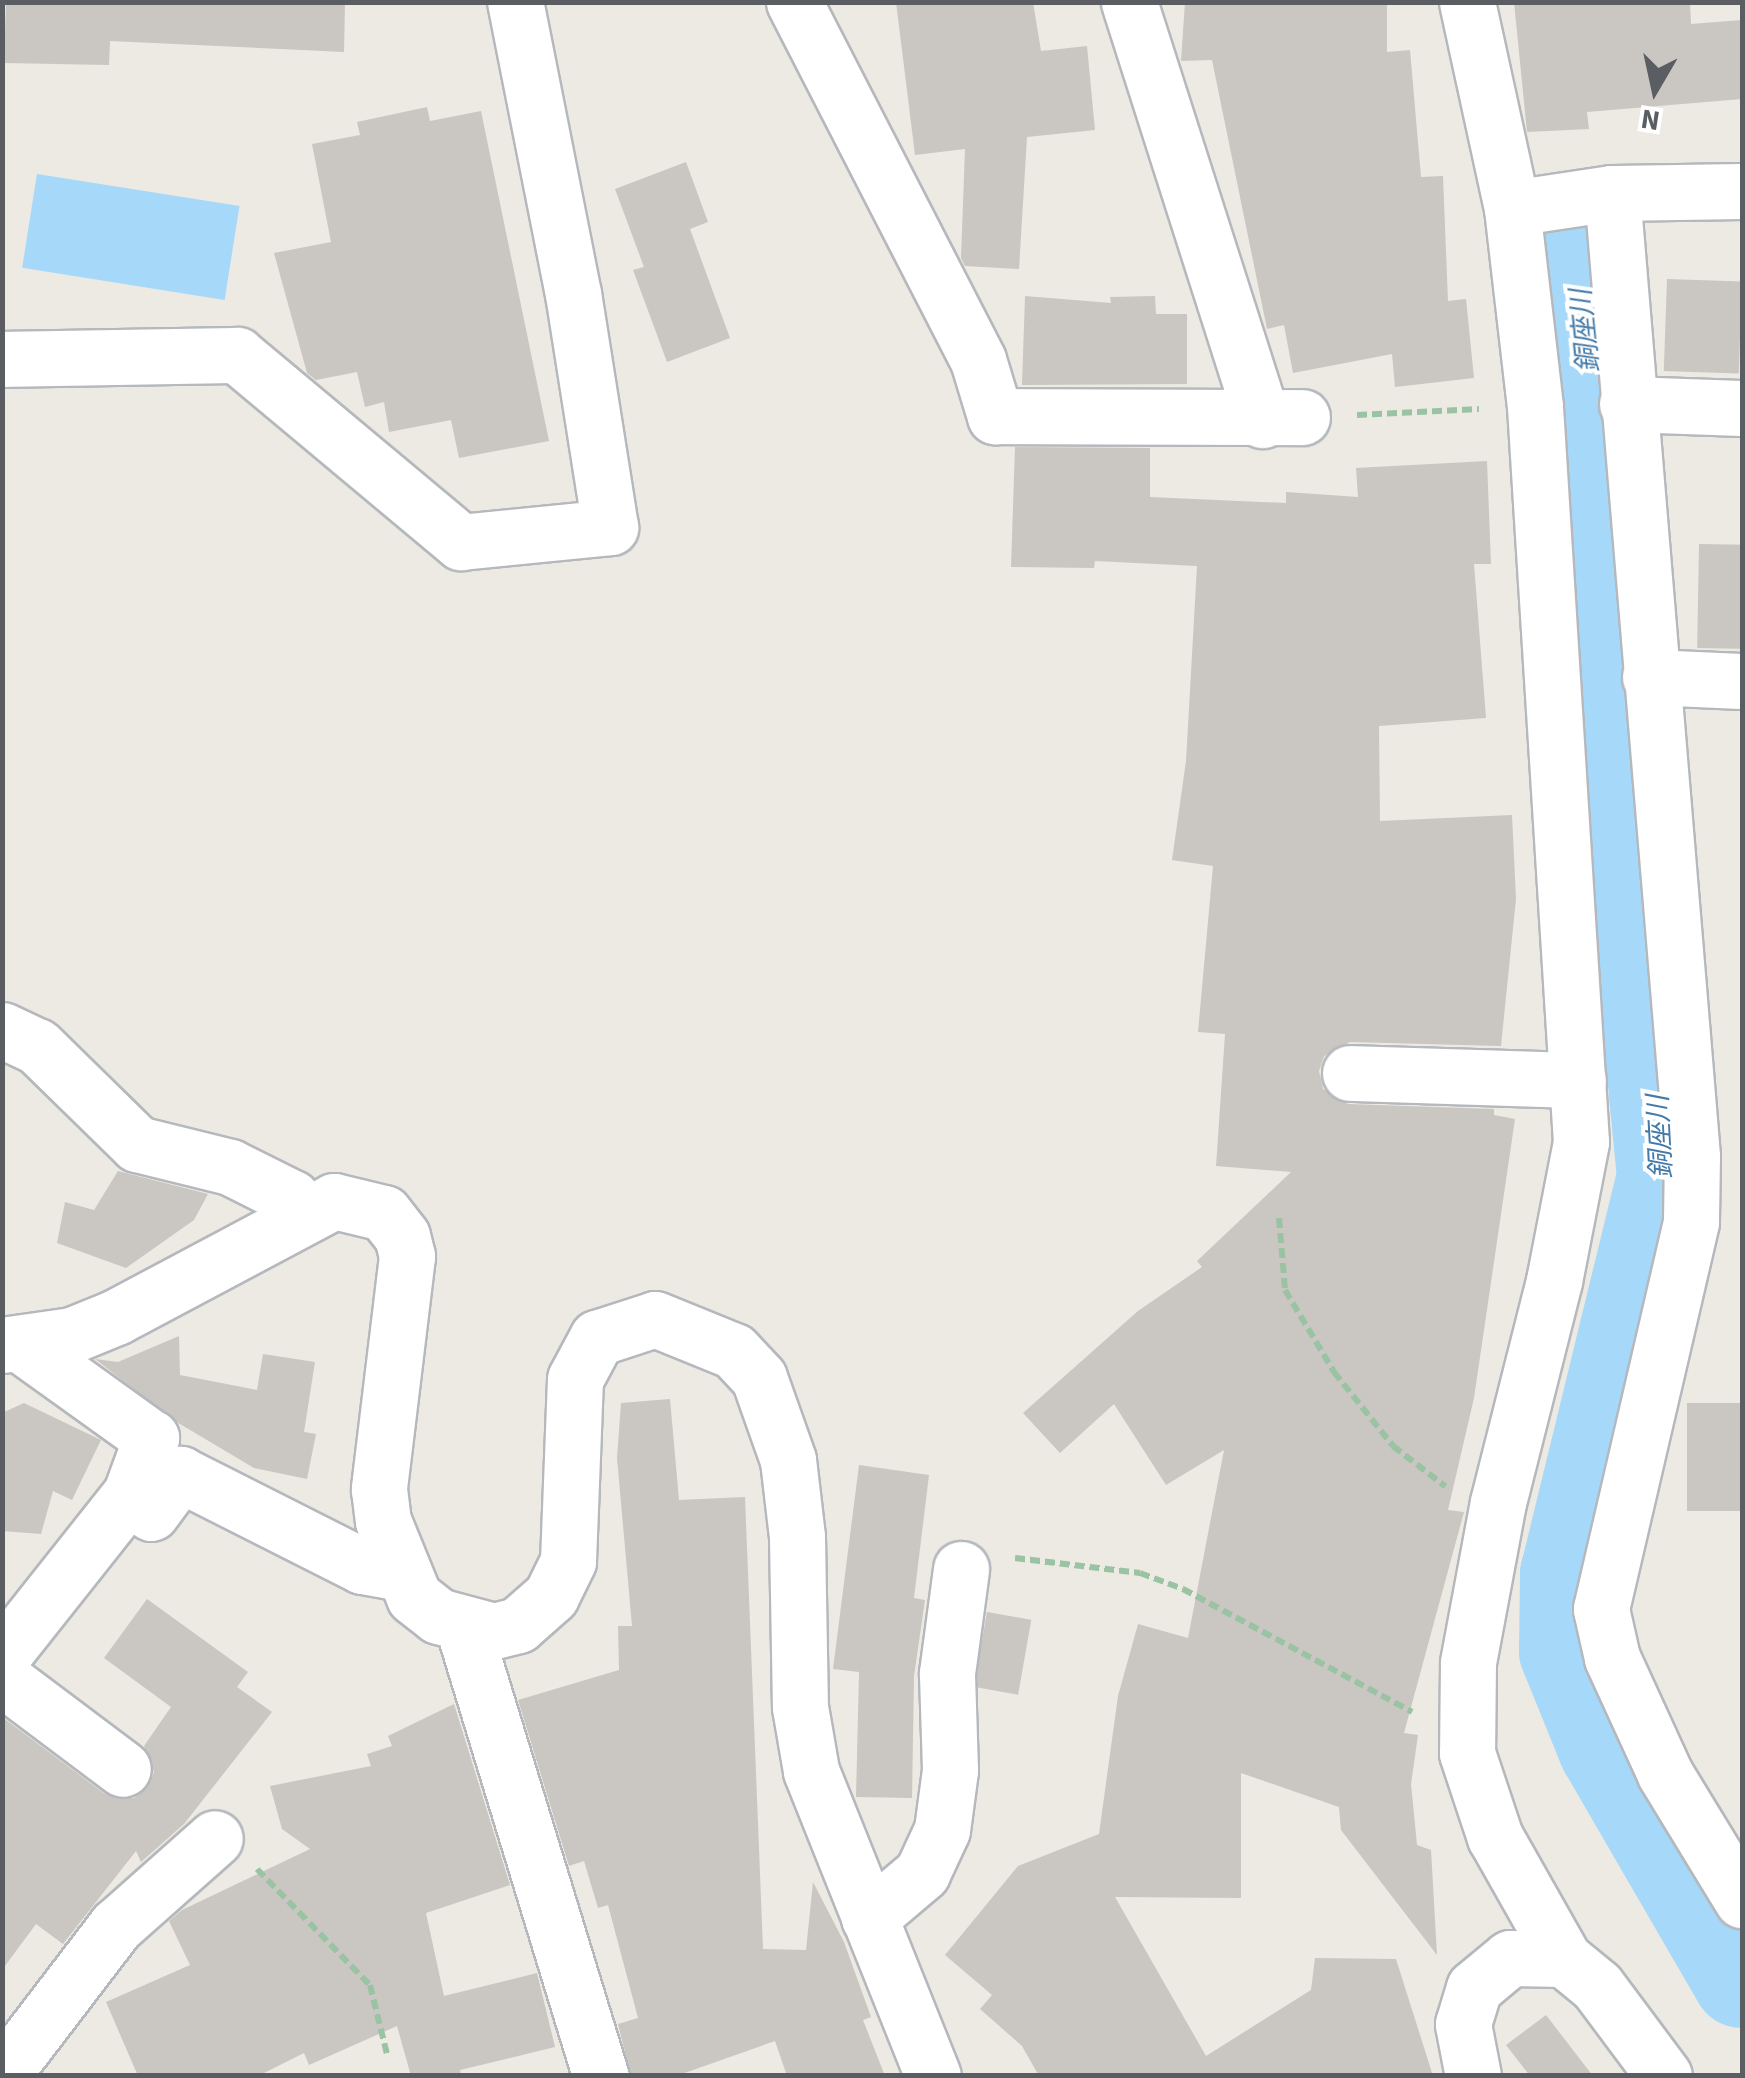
<!DOCTYPE html>
<meta charset="utf-8">
<style>
body{margin:0}
#map{position:relative;width:1745px;height:2078px;overflow:hidden;background:#eceae2;font-family:"Source Sans 3","Noto Sans JP",sans-serif}
div>[style]{position:absolute}
.water>*{inset:0;background:#a5d8f9;transform-origin:0 0}
.river>*{height:100px;margin:-50px;padding:0 50px;transform-origin:50px;border-radius:50px;background:#a5d8f9}
.building>*{inset:0;background:#cac6c2;transform-origin:0 0}
.path>*{height:6px;margin-top:-3px;transform-origin:0;background:repeating-linear-gradient(90deg,#9ac3a3 0 10px,transparent 0 15px)}
.roads{filter:drop-shadow(2px 0 #b5b8bc) drop-shadow(-2px 0 #b5b8bc) drop-shadow(0 2px #b5b8bc) drop-shadow(0 -2px #b5b8bc)}
.minor>*{height:55px;margin:-27.5px;padding:0 27.5px;transform-origin:27.5px;border-radius:27.5px;background:#fff}
span{translate:-50% -50%;white-space:nowrap;text-align:center;line-height:1.15;-webkit-text-stroke:8px #fff;paint-order:stroke}
.water-label{font-size:28px;color:#447aa9;font-style:italic}
.frame{position:absolute;inset:0;border:5px solid #5a5e62;pointer-events:none}
.north{position:absolute;left:1605px;top:40px;width:100px;height:100px;-webkit-text-stroke:8px #fff;paint-order:stroke;rotate:189deg;font-size:28px;font-weight:700;line-height:40px;text-align:center;color:#5a5e62}
.north::after{content:'';display:block;margin:auto;width:35px;height:45px;background:#5a5e62;clip-path:polygon(50% 0,100% 100%,50% 72%,0 100%)}
</style>
<div id="map">
<div class="water">
<i style="left:37px;top:174px;width:205px;height:95px;rotate:9deg"></i>
</div>
<div class="river">
<i style="left:1577px;top:245px;width:936px;rotate:84.48deg"></i>
<i style="left:1667px;top:1177px;width:409px;rotate:103.7deg"></i>
<i style="left:1570px;top:1574px;width:77px;rotate:90.7deg"></i>
<i style="left:1569px;top:1651px;width:104px;rotate:67.9deg"></i>
<i style="left:1608px;top:1747px;width:267px;rotate:59.9deg"></i>
</div>
<div class="building">
<i style="clip-path:polygon(6px 2px,345px 2px,344px 52px,110px 41px,109px 65px,4px 63px)"></i>
<i style="clip-path:polygon(896px 2px,1033px 2px,1041px 51px,1087px 46px,1095px 130px,1027px 137px,1019px 269px,965px 266px,961px 258px,965px 149px,915px 155px)"></i>
<i style="clip-path:polygon(1185px 2px,1387px 2px,1387px 52px,1410px 50px,1421px 177px,1443px 176px,1448px 301px,1466px 299px,1474px 378px,1395px 387px,1392px 354px,1293px 373px,1284px 325px,1267px 329px,1212px 60px,1181px 61px)"></i>
<i style="clip-path:polygon(1514px 2px,1690px 2px,1691px 24px,1742px 20px,1742px 99px,1587px 112px,1589px 129px,1527px 132px)"></i>
<i style="clip-path:polygon(427px 107px,430px 121px,481px 111px,549px 441px,459px 458px,451px 420px,389px 432px,384px 402px,365px 407px,357px 372px,316px 380px,307px 373px,274px 253px,331px 242px,312px 144px,360px 135px,357px 122px)"></i>
<i style="clip-path:polygon(686px 162px,708px 222px,690px 229px,730px 338px,667px 362px,633px 270px,644px 267px,615px 189px)"></i>
<i style="left:1667px;top:279px;width:75px;height:92px;rotate:2deg"></i>
<i style="clip-path:polygon(1025px 296px,1111px 303px,1110px 297px,1155px 296px,1156px 314px,1187px 314px,1187px 384px,1022px 385px)"></i>
<i style="clip-path:polygon(1015px 447px,1150px 448px,1150px 497px,1286px 503px,1286px 492px,1358px 497px,1356px 468px,1487px 461px,1491px 564px,1474px 564px,1486px 718px,1379px 726px,1380px 821px,1512px 815px,1516px 899px,1501px 1046px,1350px 1042px,1324px 1056px,1319px 1071px,1323px 1089px,1348px 1104px,1494px 1109px,1494px 1115px,1515px 1119px,1474px 1398px,1448px 1510px,1464px 1512px,1404px 1733px,1418px 1735px,1411px 1784px,1417px 1845px,1431px 1850px,1437px 1955px,1341px 1830px,1339px 1807px,1241px 1773px,1241px 1898px,1115px 1897px,1206px 2056px,1311px 1990px,1315px 1958px,1396px 1959px,1433px 2076px,1039px 2076px,1022px 2046px,980px 2009px,992px 1995px,945px 1955px,1018px 1866px,1099px 1834px,1118px 1696px,1138px 1624px,1188px 1638px,1224px 1450px,1166px 1485px,1114px 1404px,1060px 1453px,1023px 1413px,1138px 1311px,1202px 1267px,1197px 1261px,1291px 1172px,1216px 1166px,1225px 1034px,1198px 1032px,1213px 866px,1172px 860px,1186px 761px,1197px 566px,1095px 561px,1094px 568px,1011px 567px)"></i>
<i style="left:1699px;top:544px;width:43px;height:104px;rotate:1deg"></i>
<i style="clip-path:polygon(118px 1171px,208px 1194px,194px 1220px,126px 1268px,57px 1243px,65px 1202px,94px 1210px)"></i>
<i style="clip-path:polygon(179px 1336px,180px 1375px,257px 1390px,263px 1354px,315px 1362px,304px 1432px,316px 1434px,307px 1479px,254px 1468px,175px 1421px,95px 1359px,118px 1362px)"></i>
<i style="clip-path:polygon(670px 1399px,679px 1500px,745px 1497px,763px 1949px,806px 1950px,813px 1882px,844px 1942px,871px 2017px,863px 2020px,885px 2076px,787px 2076px,775px 2041px,676px 2076px,631px 2076px,618px 2024px,638px 2018px,608px 1905px,598px 1908px,584px 1861px,569px 1866px,518px 1700px,619px 1670px,618px 1626px,632px 1626px,617px 1458px,621px 1403px)"></i>
<i style="clip-path:polygon(24px 1403px,101px 1440px,72px 1500px,53px 1491px,41px 1534px,2px 1531px,2px 1413px)"></i>
<i style="left:1687px;top:1403px;width:55px;height:108px"></i>
<i style="clip-path:polygon(859px 1465px,929px 1475px,914px 1598px,925px 1600px,914px 1676px,912px 1798px,856px 1797px,859px 1672px,833px 1669px)"></i>
<i style="clip-path:polygon(147px 1599px,248px 1672px,237px 1687px,272px 1712px,184px 1824px,141px 1862px,136px 1851px,63px 1944px,36px 1924px,2px 1970px,2px 1717px,105px 1794px,134px 1798px,147px 1788px,154px 1772px,144px 1746px,171px 1707px,104px 1658px)"></i>
<i style="left:987px;top:1612px;width:45px;height:76px;rotate:10deg"></i>
<i style="clip-path:polygon(454px 1704px,510px 1885px,426px 1913px,444px 1996px,537px 1973px,555px 2047px,460px 2070px,461px 2076px,411px 2076px,397px 2026px,309px 2065px,304px 2053px,258px 2076px,138px 2076px,106px 2002px,190px 1965px,169px 1921px,182px 1910px,310px 1849px,282px 1829px,270px 1786px,371px 1766px,367px 1754px,392px 1746px,388px 1736px)"></i>
<i style="clip-path:polygon(1546px 2015px,1593px 2076px,1530px 2076px,1506px 2045px)"></i>
</div>
<div class="path">
<i style="left:1357px;top:415px;width:122px;rotate:-2.8deg"></i>
<i style="left:1279px;top:1218px;width:72px;rotate:85.2deg"></i>
<i style="left:1285px;top:1290px;width:96px;rotate:59.1deg"></i>
<i style="left:1334px;top:1372px;width:95px;rotate:51.4deg"></i>
<i style="left:1393px;top:1446px;width:66px;rotate:37.6deg"></i>
<i style="left:1015px;top:1558px;width:126px;rotate:6.8deg"></i>
<i style="left:1140px;top:1573px;width:46px;rotate:20.4deg"></i>
<i style="left:1183px;top:1589px;width:260px;rotate:28.2deg"></i>
<i style="left:257px;top:1869px;width:162px;rotate:45.8deg"></i>
<i style="left:370px;top:1985px;width:71px;rotate:76.2deg"></i>
</div>
<div class="roads">
<div class="minor">
<i style="left:794px;top:2px;width:403px;rotate:62.8deg"></i>
<i style="left:978px;top:360px;width:59px;rotate:73.1deg"></i>
<i style="left:995px;top:416px;width:307px;rotate:0.2deg"></i>
<i style="left:1129px;top:2px;width:439px;rotate:72.3deg"></i>
<i style="left:1467px;top:2px;width:211px;rotate:77.7deg"></i>
<i style="left:1512px;top:208px;width:200px;rotate:83.4deg"></i>
<i style="left:1535px;top:407px;width:736px;rotate:86.42deg"></i>
<i style="left:1581px;top:1142px;width:142px;rotate:101deg"></i>
<i style="left:1554px;top:1281px;width:228px;rotate:104.2deg"></i>
<i style="left:1498px;top:1502px;width:164px;rotate:100.6deg"></i>
<i style="left:1468px;top:1663px;width:90px;rotate:90.6deg"></i>
<i style="left:1467px;top:1753px;width:89px;rotate:71.6deg"></i>
<i style="left:1495px;top:1837px;width:140px;rotate:60.5deg"></i>
<i style="left:1612px;top:193px;width:966px;rotate:85.25deg"></i>
<i style="left:1692px;top:1156px;width:66px;rotate:90.9deg"></i>
<i style="left:1691px;top:1222px;width:397px;rotate:103.1deg"></i>
<i style="left:1601px;top:1609px;width:50px;rotate:77.3deg"></i>
<i style="left:1612px;top:1658px;width:128px;rotate:65.4deg"></i>
<i style="left:1665px;top:1774px;width:148px;rotate:58.6deg"></i>
<i style="left:1512px;top:208px;width:101px;rotate:-8.5deg"></i>
<i style="left:1612px;top:193px;width:130px;rotate:-0.9deg"></i>
<i style="left:2px;top:359px;width:235px;rotate:-1deg"></i>
<i style="left:237px;top:355px;width:292px;rotate:39.9deg"></i>
<i style="left:461px;top:542px;width:150px;rotate:-5.7deg"></i>
<i style="left:610px;top:527px;width:236px;rotate:-99deg"></i>
<i style="left:573px;top:294px;width:298px;rotate:-101.2deg"></i>
<i style="left:1627px;top:404px;width:115px;rotate:2deg"></i>
<i style="left:1650px;top:677px;width:92px;rotate:2.5deg"></i>
<i style="left:2px;top:1030px;width:38px;rotate:25deg"></i>
<i style="left:37px;top:1046px;width:140px;rotate:44.4deg"></i>
<i style="left:137px;top:1144px;width:96px;rotate:13.9deg"></i>
<i style="left:230px;top:1167px;width:69px;rotate:26.6deg"></i>
<i style="left:292px;top:1198px;width:20px;rotate:66deg"></i>
<i style="left:1350px;top:1073px;width:228px;rotate:1.8deg"></i>
<i style="left:2px;top:1345px;width:71px;rotate:-8.1deg"></i>
<i style="left:72px;top:1335px;width:48px;rotate:-22.2deg"></i>
<i style="left:116px;top:1317px;width:247px;rotate:-28deg"></i>
<i style="left:334px;top:1201px;width:51px;rotate:13.5deg"></i>
<i style="left:384px;top:1213px;width:29px;rotate:52deg"></i>
<i style="left:402px;top:1236px;width:21px;rotate:76deg"></i>
<i style="left:407px;top:1256px;width:235px;rotate:96.9deg"></i>
<i style="left:379px;top:1489px;width:32px;rotate:83deg"></i>
<i style="left:383px;top:1521px;width:82px;rotate:67.8deg"></i>
<i style="left:414px;top:1597px;width:31px;rotate:38deg"></i>
<i style="left:438px;top:1616px;width:58px;rotate:15deg"></i>
<i style="left:494px;top:1631px;width:25px;rotate:-14deg"></i>
<i style="left:518px;top:1625px;width:44px;rotate:-41.3deg"></i>
<i style="left:551px;top:1596px;width:39px;rotate:-64deg"></i>
<i style="left:568px;top:1561px;width:182px;rotate:-87.8deg"></i>
<i style="left:575px;top:1379px;width:47px;rotate:-61.8deg"></i>
<i style="left:597px;top:1338px;width:61px;rotate:-18.1deg"></i>
<i style="left:655px;top:1319px;width:85px;rotate:22.1deg"></i>
<i style="left:734px;top:1351px;width:37px;rotate:47deg"></i>
<i style="left:759px;top:1378px;width:87px;rotate:70.5deg"></i>
<i style="left:788px;top:1460px;width:78px;rotate:83.3deg"></i>
<i style="left:797px;top:1537px;width:170px;rotate:89deg"></i>
<i style="left:800px;top:1707px;width:65px;rotate:80.2deg"></i>
<i style="left:811px;top:1771px;width:328px;rotate:68.2deg"></i>
<i style="left:151px;top:1513px;width:49px;rotate:-53.4deg"></i>
<i style="left:180px;top:1474px;width:204px;rotate:26.8deg"></i>
<i style="left:362px;top:1566px;width:41px;rotate:9.9deg"></i>
<i style="left:463px;top:1626px;width:471px;rotate:73deg"></i>
<i style="left:2px;top:1656px;width:208px;rotate:-51.6deg"></i>
<i style="left:131px;top:1493px;width:59px;rotate:-70deg"></i>
<i style="left:151px;top:1438px;width:158px;rotate:-144.3deg"></i>
<i style="left:2px;top:1678px;width:151px;rotate:36.9deg"></i>
<i style="left:869px;top:1918px;width:70px;rotate:-40.3deg"></i>
<i style="left:922px;top:1873px;width:47px;rotate:-65.1deg"></i>
<i style="left:942px;top:1830px;width:61px;rotate:-82.4deg"></i>
<i style="left:950px;top:1770px;width:97px;rotate:-91.8deg"></i>
<i style="left:947px;top:1673px;width:105px;rotate:-82.3deg"></i>
<i style="left:2px;top:2075px;width:188px;rotate:-52.6deg"></i>
<i style="left:116px;top:1926px;width:132px;rotate:-41.6deg"></i>
<i style="left:1473px;top:2076px;width:53px;rotate:-100.9deg"></i>
<i style="left:1463px;top:2024px;width:38px;rotate:-73deg"></i>
<i style="left:1474px;top:1988px;width:47px;rotate:-39.8deg"></i>
<i style="left:1510px;top:1958px;width:54px;rotate:1.1deg"></i>
<i style="left:1564px;top:1959px;width:43px;rotate:39.3deg"></i>
<i style="left:1597px;top:1986px;width:112px;rotate:53.3deg"></i>
</div>
</div>
<div class="water-label">
<span style="left:1585px;top:331px;rotate:-96deg">銅座川</span>
<span style="left:1660px;top:1137px;rotate:-93deg">銅座川</span>
</div>
<div class="frame"></div>
<div class="north">N</div>
</div>
